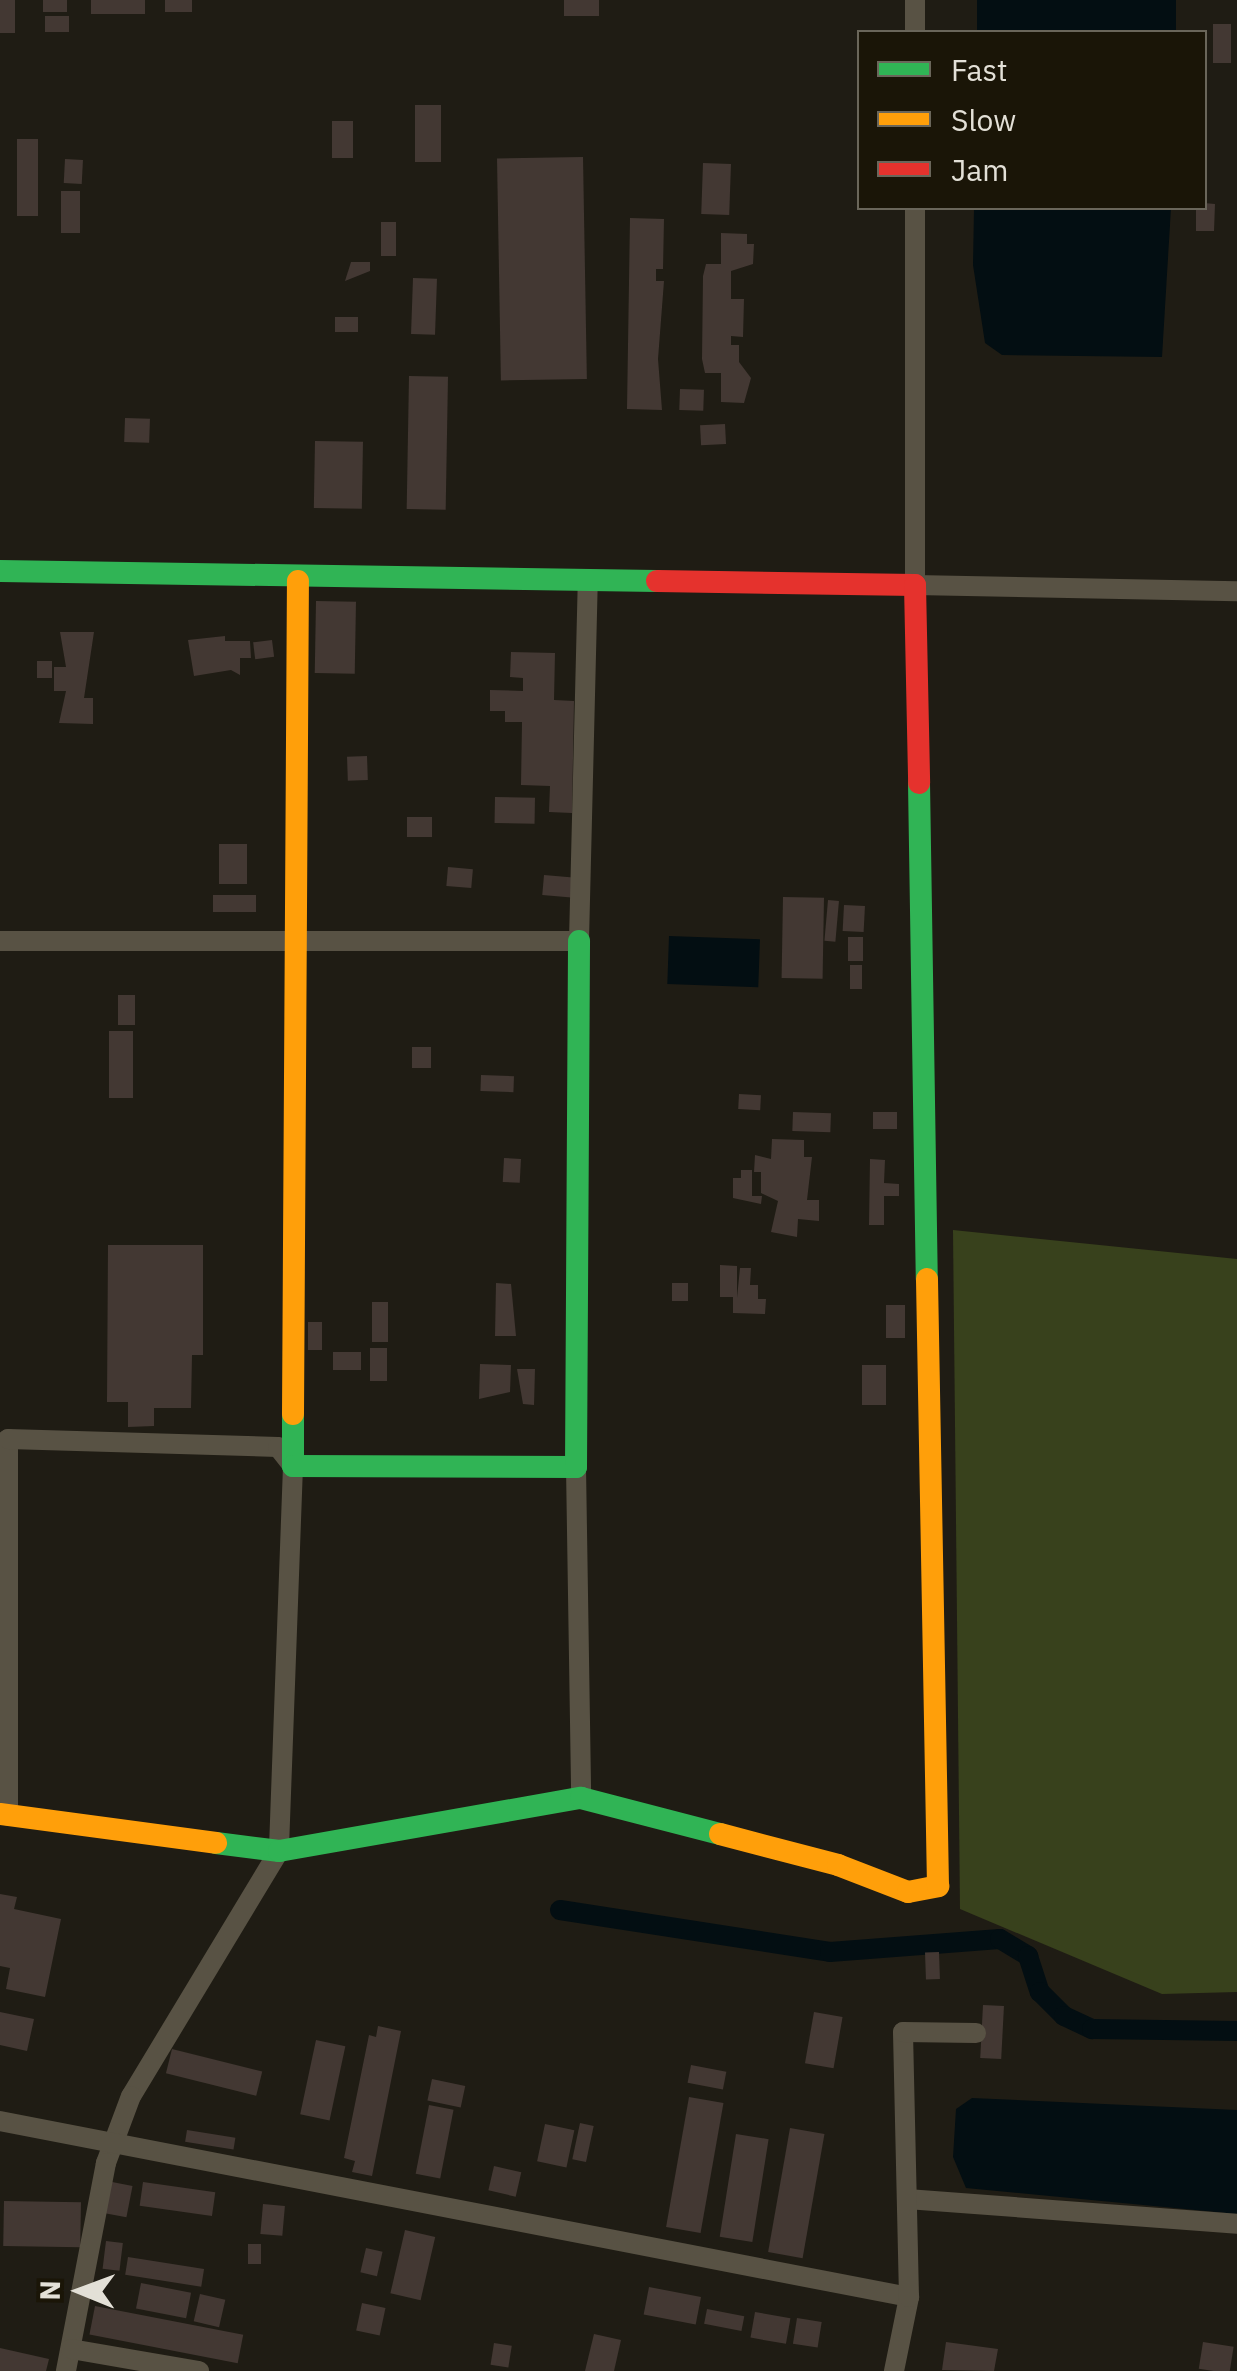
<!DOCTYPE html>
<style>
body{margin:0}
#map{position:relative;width:1237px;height:2371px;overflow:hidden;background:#1f1c14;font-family:"IBM Plex Sans",sans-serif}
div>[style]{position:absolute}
.green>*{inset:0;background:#38411c}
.water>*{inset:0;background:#030e12;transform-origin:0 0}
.canal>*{height:20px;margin:-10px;padding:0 10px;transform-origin:10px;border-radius:10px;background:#030e12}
.building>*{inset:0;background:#433833;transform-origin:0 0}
.street>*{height:20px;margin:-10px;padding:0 10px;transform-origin:10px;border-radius:10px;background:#585244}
.fast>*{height:22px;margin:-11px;padding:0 11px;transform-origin:11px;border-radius:11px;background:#30b455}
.slow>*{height:22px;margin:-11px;padding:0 11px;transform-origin:11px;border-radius:11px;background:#ff9f0a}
.jam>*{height:22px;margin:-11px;padding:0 11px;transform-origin:11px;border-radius:11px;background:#e5322d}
span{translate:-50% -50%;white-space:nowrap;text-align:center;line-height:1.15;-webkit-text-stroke:8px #1a1507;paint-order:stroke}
.legend{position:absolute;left:857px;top:30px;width:350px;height:180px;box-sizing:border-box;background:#1a1507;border:2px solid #6a665a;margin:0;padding:12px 18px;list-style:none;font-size:30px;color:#e3e0d7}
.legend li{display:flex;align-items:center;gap:20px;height:50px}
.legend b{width:50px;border:2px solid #6a665a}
.north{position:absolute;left:30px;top:2241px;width:100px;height:100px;-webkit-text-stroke:8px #1a1507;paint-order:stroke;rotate:271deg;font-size:28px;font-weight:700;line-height:40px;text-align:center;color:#e3e0d7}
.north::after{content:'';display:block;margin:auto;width:35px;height:45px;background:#e3e0d7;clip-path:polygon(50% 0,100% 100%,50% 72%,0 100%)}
</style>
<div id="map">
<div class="green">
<i style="clip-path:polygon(953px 1230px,1237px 1259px,1237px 1992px,1162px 1994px,960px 1909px)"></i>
</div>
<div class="water">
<i style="left:977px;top:0;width:199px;height:32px"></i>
<i style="clip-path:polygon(974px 208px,1171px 208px,1162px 357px,1002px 355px,985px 343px,973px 265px)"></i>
<i style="left:669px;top:936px;width:91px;height:48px;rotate:2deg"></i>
<i style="clip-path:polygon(972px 2098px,1237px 2110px,1237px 2214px,966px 2188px,953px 2157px,956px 2109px)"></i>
</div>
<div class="canal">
<i style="left:560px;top:1910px;width:273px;rotate:8.8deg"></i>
<i style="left:830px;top:1952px;width:170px;rotate:-4.4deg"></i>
<i style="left:1000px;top:1939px;width:33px;rotate:31deg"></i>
<i style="left:1028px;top:1956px;width:38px;rotate:72deg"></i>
<i style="left:1040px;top:1992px;width:34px;rotate:45deg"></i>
<i style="left:1064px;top:2016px;width:31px;rotate:25deg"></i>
<i style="left:1092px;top:2029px;width:145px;rotate:0.8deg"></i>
</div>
<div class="building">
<i style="left:0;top:0;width:15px;height:33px"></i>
<i style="left:43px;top:0;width:24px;height:12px"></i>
<i style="left:91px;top:0;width:54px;height:14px"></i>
<i style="left:165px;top:0;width:27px;height:12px"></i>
<i style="left:564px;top:0;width:35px;height:16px"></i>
<i style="left:45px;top:16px;width:24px;height:16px"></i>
<i style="left:1213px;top:24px;width:18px;height:39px"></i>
<i style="left:415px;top:105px;width:26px;height:57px"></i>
<i style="left:332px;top:121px;width:21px;height:37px"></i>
<i style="left:17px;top:139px;width:21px;height:77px"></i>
<i style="left:583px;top:157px;width:222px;height:86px;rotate:89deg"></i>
<i style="left:65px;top:159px;width:18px;height:24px;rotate:3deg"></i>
<i style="left:703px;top:163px;width:28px;height:51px;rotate:2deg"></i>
<i style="left:61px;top:191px;width:19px;height:42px"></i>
<i style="clip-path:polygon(1204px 203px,1215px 204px,1214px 231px,1196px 231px,1196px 208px)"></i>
<i style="clip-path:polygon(630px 218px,664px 219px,663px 269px,656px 269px,656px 281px,664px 281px,658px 359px,662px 410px,627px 409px)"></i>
<i style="left:381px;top:222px;width:15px;height:34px"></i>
<i style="clip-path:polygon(721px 233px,747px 234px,747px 244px,754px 244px,753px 264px,731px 271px,731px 299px,744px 299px,743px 337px,731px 336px,731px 345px,739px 345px,739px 362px,751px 378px,744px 403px,721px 402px,721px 373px,705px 373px,702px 359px,703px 276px,706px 264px,721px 264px)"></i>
<i style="clip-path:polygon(351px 262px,370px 262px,370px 271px,345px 281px)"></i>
<i style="left:413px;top:278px;width:24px;height:56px;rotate:2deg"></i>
<i style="left:335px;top:317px;width:23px;height:15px"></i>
<i style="left:409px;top:376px;width:39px;height:133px;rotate:1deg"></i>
<i style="left:680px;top:389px;width:24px;height:21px;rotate:2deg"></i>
<i style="left:125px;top:418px;width:25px;height:24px;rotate:2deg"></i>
<i style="left:725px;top:424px;width:20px;height:25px;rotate:87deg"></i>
<i style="left:315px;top:441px;width:48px;height:67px;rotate:1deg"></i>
<i style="left:316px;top:601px;width:40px;height:72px;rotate:1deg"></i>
<i style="clip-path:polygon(60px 632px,94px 632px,84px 698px,93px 698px,93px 724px,59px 723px,66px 691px,54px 691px,54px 667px,66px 667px)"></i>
<i style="clip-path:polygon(225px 636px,225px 641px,250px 641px,251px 658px,240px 658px,240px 675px,231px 670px,194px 676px,188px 640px)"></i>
<i style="left:272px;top:640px;width:17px;height:19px;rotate:83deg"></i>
<i style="clip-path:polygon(511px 652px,555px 653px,554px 700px,574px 701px,572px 813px,549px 812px,550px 786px,521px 785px,522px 722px,505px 722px,505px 711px,490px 711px,490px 690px,523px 691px,523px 678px,510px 677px)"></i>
<i style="left:37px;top:661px;width:15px;height:17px"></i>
<i style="left:367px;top:756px;width:24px;height:20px;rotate:88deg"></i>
<i style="left:495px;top:797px;width:40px;height:26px;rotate:1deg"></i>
<i style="left:407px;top:817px;width:25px;height:20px"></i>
<i style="left:219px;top:844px;width:28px;height:40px"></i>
<i style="left:448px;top:867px;width:25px;height:19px;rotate:5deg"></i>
<i style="left:544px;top:875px;width:32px;height:20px;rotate:5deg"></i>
<i style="left:213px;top:895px;width:43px;height:17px"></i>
<i style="left:783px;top:897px;width:41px;height:81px;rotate:1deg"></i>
<i style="left:828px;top:900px;width:11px;height:41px;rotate:5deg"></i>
<i style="left:844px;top:905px;width:21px;height:26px;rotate:3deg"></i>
<i style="left:848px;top:937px;width:15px;height:24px"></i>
<i style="left:850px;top:965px;width:12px;height:24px"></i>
<i style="left:118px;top:995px;width:17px;height:30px"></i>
<i style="left:109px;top:1031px;width:24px;height:67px"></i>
<i style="left:412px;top:1047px;width:19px;height:21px"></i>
<i style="left:481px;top:1075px;width:33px;height:16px;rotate:2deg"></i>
<i style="left:739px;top:1094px;width:22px;height:15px;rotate:3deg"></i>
<i style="left:793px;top:1112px;width:38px;height:19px;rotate:2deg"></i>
<i style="left:873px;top:1112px;width:24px;height:17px"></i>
<i style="clip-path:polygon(772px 1139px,804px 1140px,804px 1157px,812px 1157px,807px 1200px,819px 1200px,819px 1221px,798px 1219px,797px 1237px,771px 1232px,778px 1201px,761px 1193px,761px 1172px,754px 1172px,755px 1155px,771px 1159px)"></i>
<i style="left:504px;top:1158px;width:17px;height:24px;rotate:3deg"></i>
<i style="clip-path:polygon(870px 1159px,885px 1160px,884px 1183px,899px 1184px,899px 1196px,884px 1196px,884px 1225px,869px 1225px)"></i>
<i style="clip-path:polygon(741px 1170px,752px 1170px,752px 1196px,762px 1196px,761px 1204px,733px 1198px,733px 1178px,741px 1178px)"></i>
<i style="clip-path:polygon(108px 1245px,203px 1245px,203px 1355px,192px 1355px,191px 1408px,154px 1408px,154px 1426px,128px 1427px,128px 1402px,107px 1402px)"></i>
<i style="clip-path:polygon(720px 1265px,737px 1266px,737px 1298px,740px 1268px,751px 1268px,750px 1285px,758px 1285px,758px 1299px,766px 1299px,765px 1314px,733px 1313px,733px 1297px,720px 1297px)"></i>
<i style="clip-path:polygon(496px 1283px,511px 1284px,516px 1336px,495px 1336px)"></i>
<i style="left:672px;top:1283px;width:16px;height:18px"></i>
<i style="left:372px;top:1302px;width:16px;height:40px"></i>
<i style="left:886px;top:1305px;width:19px;height:33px"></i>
<i style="left:308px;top:1322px;width:14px;height:28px"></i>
<i style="left:370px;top:1348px;width:17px;height:33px"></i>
<i style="left:333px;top:1352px;width:28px;height:18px"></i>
<i style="clip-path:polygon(480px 1364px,511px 1365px,510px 1392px,479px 1399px)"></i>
<i style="left:862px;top:1365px;width:24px;height:40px"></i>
<i style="clip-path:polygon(517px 1369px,535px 1369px,534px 1405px,523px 1404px)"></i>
<i style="clip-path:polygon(0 1894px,17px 1897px,14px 1909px,61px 1919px,45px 1997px,6px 1989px,10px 1968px,0 1966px)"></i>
<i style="left:939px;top:1952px;width:27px;height:14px;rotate:88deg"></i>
<i style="left:983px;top:2005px;width:21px;height:53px;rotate:3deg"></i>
<i style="clip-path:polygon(0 2012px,34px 2019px,27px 2051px,0 2045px)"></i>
<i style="left:814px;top:2012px;width:29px;height:52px;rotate:10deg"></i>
<i style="clip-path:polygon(378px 2026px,401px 2031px,372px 2176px,352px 2172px,355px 2161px,344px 2158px,369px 2035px,376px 2037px)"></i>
<i style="left:316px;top:2040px;width:30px;height:76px;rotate:12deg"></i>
<i style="left:172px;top:2049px;width:93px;height:25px;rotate:14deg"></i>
<i style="left:691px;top:2065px;width:36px;height:18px;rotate:11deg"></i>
<i style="left:432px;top:2079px;width:34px;height:22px;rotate:12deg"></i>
<i style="left:689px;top:2097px;width:35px;height:132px;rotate:10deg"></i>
<i style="left:429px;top:2105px;width:25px;height:70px;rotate:11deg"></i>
<i style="left:580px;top:2123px;width:14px;height:37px;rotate:12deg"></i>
<i style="left:545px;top:2124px;width:30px;height:38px;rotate:12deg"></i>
<i style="left:790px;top:2128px;width:35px;height:126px;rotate:10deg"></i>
<i style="left:187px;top:2130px;width:49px;height:12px;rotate:9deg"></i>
<i style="left:736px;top:2134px;width:33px;height:104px;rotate:9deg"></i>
<i style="left:494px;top:2166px;width:28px;height:25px;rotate:13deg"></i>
<i style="left:107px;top:2181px;width:26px;height:32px;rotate:11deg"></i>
<i style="left:143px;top:2182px;width:73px;height:24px;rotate:8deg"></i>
<i style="left:4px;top:2201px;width:77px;height:45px;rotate:1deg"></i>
<i style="left:263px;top:2204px;width:22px;height:30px;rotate:5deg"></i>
<i style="left:405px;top:2230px;width:31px;height:65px;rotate:13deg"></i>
<i style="left:106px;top:2241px;width:17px;height:28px;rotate:7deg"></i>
<i style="left:248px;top:2244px;width:13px;height:20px"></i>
<i style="left:366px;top:2248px;width:17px;height:25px;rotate:13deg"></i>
<i style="left:128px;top:2257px;width:77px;height:18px;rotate:9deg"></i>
<i style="left:141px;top:2283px;width:51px;height:26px;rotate:11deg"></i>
<i style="left:649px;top:2287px;width:53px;height:28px;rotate:11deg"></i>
<i style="left:200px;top:2294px;width:26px;height:28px;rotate:13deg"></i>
<i style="left:362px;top:2303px;width:24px;height:28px;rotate:12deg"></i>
<i style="left:95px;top:2306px;width:151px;height:29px;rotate:11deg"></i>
<i style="left:707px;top:2309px;width:38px;height:15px;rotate:11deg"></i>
<i style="left:755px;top:2312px;width:36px;height:26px;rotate:10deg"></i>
<i style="left:797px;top:2318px;width:25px;height:26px;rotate:9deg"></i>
<i style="clip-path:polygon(594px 2334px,621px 2340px,614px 2371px,585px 2371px)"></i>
<i style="clip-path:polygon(946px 2342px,998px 2349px,994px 2371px,942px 2370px)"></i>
<i style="left:1203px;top:2342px;width:31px;height:27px;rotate:9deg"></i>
<i style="left:494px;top:2343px;width:18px;height:22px;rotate:9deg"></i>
<i style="clip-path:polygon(0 2348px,49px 2359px,46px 2371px,0 2371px)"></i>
</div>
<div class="street">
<i style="left:915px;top:32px;width:32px;rotate:-90deg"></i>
<i style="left:915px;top:208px;width:377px;rotate:90deg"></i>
<i style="left:915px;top:585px;width:322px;rotate:1.1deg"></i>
<i style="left:0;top:941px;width:579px"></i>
<i style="left:579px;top:941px;width:356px;rotate:-88.6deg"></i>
<i style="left:576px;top:1467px;width:331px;rotate:89.1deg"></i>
<i style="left:8px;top:1816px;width:377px;rotate:-90deg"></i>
<i style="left:8px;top:1439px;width:270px;rotate:1.7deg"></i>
<i style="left:278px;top:1447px;width:24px;rotate:52deg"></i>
<i style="left:293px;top:1466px;width:385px;rotate:92.1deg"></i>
<i style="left:279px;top:1851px;width:286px;rotate:121.1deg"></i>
<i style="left:131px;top:2096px;width:72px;rotate:110.5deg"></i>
<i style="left:106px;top:2163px;width:212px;rotate:100.9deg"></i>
<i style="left:0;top:2121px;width:926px;rotate:10.96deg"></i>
<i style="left:907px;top:2199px;width:331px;rotate:4.3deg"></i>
<i style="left:71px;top:2349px;width:130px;rotate:9.8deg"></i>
<i style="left:894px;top:2371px;width:76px;rotate:-78.5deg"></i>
<i style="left:909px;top:2297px;width:265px;rotate:-91.3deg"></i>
<i style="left:903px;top:2032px;width:73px;rotate:0.8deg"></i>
</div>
<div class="fast">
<i style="left:0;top:571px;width:657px;rotate:0.87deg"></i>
<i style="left:919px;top:783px;width:496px;rotate:89.1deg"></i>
<i style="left:293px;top:1414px;width:52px;rotate:90deg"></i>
<i style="left:293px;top:1466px;width:283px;rotate:0.2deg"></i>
<i style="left:576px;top:1467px;width:526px;rotate:-89.67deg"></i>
<i style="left:216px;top:1843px;width:64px;rotate:7.2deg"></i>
<i style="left:279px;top:1851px;width:307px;rotate:-10deg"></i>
<i style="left:581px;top:1798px;width:144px;rotate:14.5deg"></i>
</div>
<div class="slow">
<i style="left:293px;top:1414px;width:833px;rotate:-89.66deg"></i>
<i style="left:0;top:1814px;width:218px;rotate:7.6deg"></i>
<i style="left:720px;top:1834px;width:122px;rotate:14.7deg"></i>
<i style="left:838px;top:1865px;width:75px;rotate:21.1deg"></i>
<i style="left:908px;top:1892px;width:31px;rotate:-11deg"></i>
<i style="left:938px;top:1886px;width:607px;rotate:-91.04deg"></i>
</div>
<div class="jam">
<i style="left:657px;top:581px;width:258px;rotate:0.9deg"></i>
<i style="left:915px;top:585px;width:198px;rotate:88.8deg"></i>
</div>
<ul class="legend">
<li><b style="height:12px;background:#30b455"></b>Fast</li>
<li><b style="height:12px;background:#ff9f0a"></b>Slow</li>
<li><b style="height:12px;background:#e5322d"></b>Jam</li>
</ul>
<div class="north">N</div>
</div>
